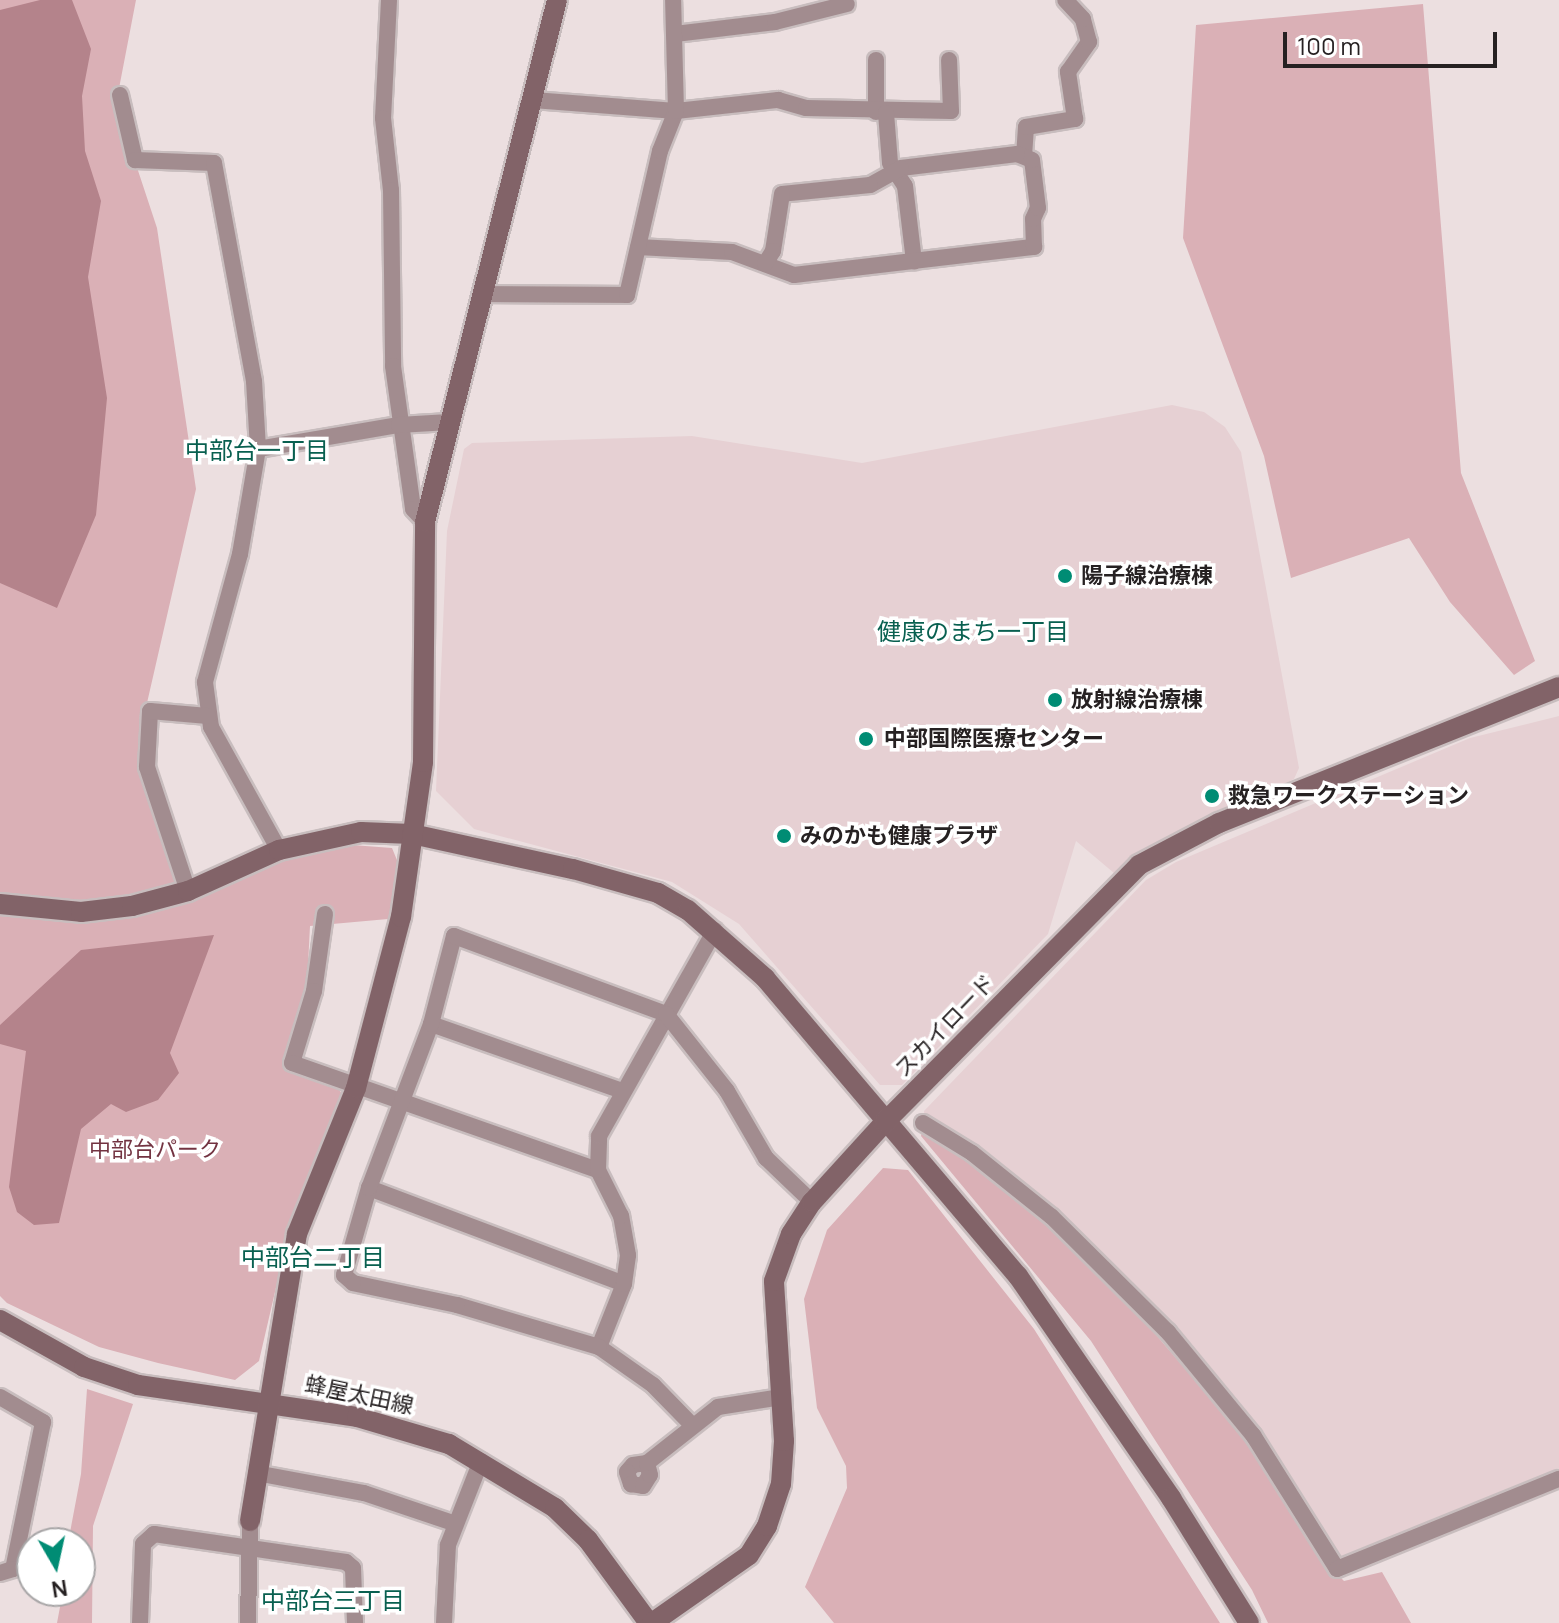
<!DOCTYPE html>
<meta charset="utf-8">
<style>
body{margin:0}
#map{position:relative;width:1559px;height:1623px;overflow:hidden;background:#ecdfe0;font-family:Manrope,"Noto Sans JP",sans-serif}
div>[style]{position:absolute}
.built>*{inset:0;background:#e6d0d3}
.green>*{inset:0;background:#dab0b6}
.water>*{inset:0;background:#b4838b}
.roads{filter:drop-shadow(2px 0 #c8bdbe) drop-shadow(-2px 0 #c8bdbe) drop-shadow(0 2px #c8bdbe) drop-shadow(0 -2px #c8bdbe)}
.street>*{height:16px;margin:-8px;padding:0 8px;transform-origin:8px;border-radius:8px;background:#a28c8f}
.secondary>*{height:20px;margin:-10px;padding:0 10px;transform-origin:10px;border-radius:10px;background:#826368}
.dots>*{width:22px;height:22px;translate:-50% -50%;box-sizing:border-box;border:4px solid #fff;border-radius:50%}
span{translate:-50% -50%;white-space:nowrap;text-align:center;line-height:1.15;-webkit-text-stroke:7px #fff;paint-order:stroke}
.poi-label{font-size:22px;color:#262122;font-weight:700}
.left{translate:0 -50%;text-align:left}
.street-label{font-size:22px;color:#262122}
.park-label{font-size:22px;color:#733341}
.neighbourhood-label{font-size:24px;color:#096050}
.north{position:absolute;left:16px;top:1527px;width:80px;height:80px;box-sizing:border-box;background:#fff;border:2px solid #a8a6a7;border-radius:50%;rotate:171deg;font-size:22px;font-weight:700;line-height:32px;text-align:center;color:#262122}
.north::after{content:'';display:block;margin:auto;width:28px;height:36px;background:#008c74;clip-path:polygon(50% 0,100% 100%,50% 72%,0 100%)}
.scale{position:absolute;left:1283px;top:32px;width:214px;height:36px;box-sizing:border-box;border:4px solid #262122;border-top:0;padding-left:10px;font-size:24px;line-height:28px;white-space:nowrap;color:#262122;-webkit-text-stroke:6px #fff;paint-order:stroke}
</style>
<div id="map">
<div class="built">
<i style="clip-path:polygon(1172px 405px,1204px 412px,1225px 427px,1241px 452px,1299px 768px,1294px 779px,1147px 847px,1114px 873px,1076px 841px,1048px 934px,902px 1085px,880px 1085px,739px 924px,672px 882px,474px 829px,436px 791px,447px 531px,464px 449px,472px 443px,692px 436px,862px 463px)"></i>
<i style="clip-path:polygon(1559px 716px,1559px 1468px,1328px 1565px,925px 1119px,924px 1111px,1146px 880px,1176px 862px,1470px 738px)"></i>
</div>
<div class="green">
<i style="clip-path:polygon(0 0,136px 0,116px 104px,157px 228px,196px 489px,147px 703px,143px 769px,178px 885px,84px 903px,0 897px)"></i>
<i style="clip-path:polygon(1423px 4px,1461px 473px,1535px 661px,1514px 675px,1450px 602px,1409px 538px,1291px 578px,1264px 456px,1183px 238px,1196px 25px)"></i>
<i style="clip-path:polygon(352px 845px,392px 848px,401px 870px,388px 919px,310px 926px,306px 1004px,285px 1067px,339px 1089px,345px 1100px,290px 1227px,259px 1361px,235px 1380px,158px 1363px,99px 1347px,7px 1303px,0 1296px,0 913px,126px 917px,312px 849px)"></i>
<i style="clip-path:polygon(925px 1119px,1007px 1184px,1096px 1265px,1247px 1441px,1328px 1565px,1344px 1581px,1382px 1572px,1411px 1623px,1268px 1623px,1252px 1590px,1091px 1341px,921px 1136px)"></i>
<i style="clip-path:polygon(883px 1168px,908px 1170px,1034px 1329px,1220px 1623px,834px 1623px,805px 1587px,847px 1488px,846px 1466px,817px 1408px,804px 1299px,827px 1230px)"></i>
<i style="clip-path:polygon(87px 1389px,133px 1404px,93px 1526px,92px 1623px,57px 1623px,63px 1591px,80px 1591px,80px 1543px,68px 1543px,81px 1474px)"></i>
</div>
<div class="water">
<i style="clip-path:polygon(40px 0,72px 0,91px 49px,82px 96px,85px 151px,101px 201px,88px 277px,107px 398px,96px 515px,57px 608px,0 583px,0 10px)"></i>
<i style="clip-path:polygon(214px 935px,170px 1053px,179px 1073px,158px 1100px,126px 1112px,111px 1104px,81px 1129px,59px 1223px,34px 1225px,17px 1212px,9px 1187px,26px 1051px,0 1044px,0 1025px,81px 950px)"></i>
</div>
<div class="roads">
<div class="street">
<i style="left:389px;top:0;width:118px;rotate:92.9deg"></i>
<i style="left:383px;top:118px;width:72px;rotate:83.7deg"></i>
<i style="left:391px;top:190px;width:176px;rotate:89.3deg"></i>
<i style="left:393px;top:366px;width:144px;rotate:82deg"></i>
<i style="left:413px;top:509px;width:18px;rotate:47deg"></i>
<i style="left:675px;top:34px;width:101px;rotate:-6.8deg"></i>
<i style="left:775px;top:22px;width:74px;rotate:-14deg"></i>
<i style="left:876px;top:60px;width:52px;rotate:90deg"></i>
<i style="left:120px;top:95px;width:67px;rotate:77deg"></i>
<i style="left:135px;top:160px;width:79px;rotate:2.2deg"></i>
<i style="left:214px;top:163px;width:222px;rotate:79.6deg"></i>
<i style="left:254px;top:381px;width:68px;rotate:86.6deg"></i>
<i style="left:258px;top:449px;width:107px;rotate:99.7deg"></i>
<i style="left:240px;top:554px;width:133px;rotate:105.3deg"></i>
<i style="left:205px;top:682px;width:45px;rotate:82.4deg"></i>
<i style="left:211px;top:727px;width:141px;rotate:61.1deg"></i>
<i style="left:533px;top:100px;width:143px;rotate:4.4deg"></i>
<i style="left:676px;top:111px;width:103px;rotate:-6.2deg"></i>
<i style="left:778px;top:100px;width:29px;rotate:16deg"></i>
<i style="left:806px;top:108px;width:145px;rotate:1.2deg"></i>
<i style="left:951px;top:111px;width:51px;rotate:-92.2deg"></i>
<i style="left:886px;top:113px;width:50px;rotate:85.4deg"></i>
<i style="left:890px;top:163px;width:27px;rotate:57deg"></i>
<i style="left:905px;top:186px;width:76px;rotate:83.2deg"></i>
<i style="left:1024px;top:156px;width:29px;rotate:-86deg"></i>
<i style="left:1026px;top:127px;width:50px;rotate:-9.3deg"></i>
<i style="left:1075px;top:119px;width:48px;rotate:-98.5deg"></i>
<i style="left:1068px;top:72px;width:37px;rotate:-55deg"></i>
<i style="left:1089px;top:42px;width:24px;rotate:-105deg"></i>
<i style="left:1083px;top:19px;width:26px;rotate:-133deg"></i>
<i style="left:638px;top:247px;width:94px;rotate:3deg"></i>
<i style="left:732px;top:252px;width:66px;rotate:20.4deg"></i>
<i style="left:794px;top:275px;width:242px;rotate:-6.7deg"></i>
<i style="left:1034px;top:247px;width:28px;rotate:-92deg"></i>
<i style="left:1033px;top:219px;width:12px;rotate:-66deg"></i>
<i style="left:1038px;top:208px;width:48px;rotate:-97.1deg"></i>
<i style="left:1032px;top:160px;width:16px;rotate:-158deg"></i>
<i style="left:1017px;top:154px;width:117px;rotate:173.1deg"></i>
<i style="left:901px;top:168px;width:35px;rotate:151deg"></i>
<i style="left:870px;top:185px;width:88px;rotate:174.2deg"></i>
<i style="left:782px;top:194px;width:58px;rotate:99deg"></i>
<i style="left:773px;top:251px;width:15px;rotate:122deg"></i>
<i style="left:481px;top:294px;width:146px;rotate:0.4deg"></i>
<i style="left:627px;top:295px;width:148px;rotate:-77.1deg"></i>
<i style="left:660px;top:151px;width:43px;rotate:-68.2deg"></i>
<i style="left:676px;top:111px;width:111px;rotate:-91.5deg"></i>
<i style="left:258px;top:449px;width:143px;rotate:-9.7deg"></i>
<i style="left:399px;top:425px;width:50px;rotate:-3.4deg"></i>
<i style="left:188px;top:891px;width:131px;rotate:-108.3deg"></i>
<i style="left:147px;top:767px;width:56px;rotate:-86.9deg"></i>
<i style="left:150px;top:711px;width:58px;rotate:4.9deg"></i>
<i style="left:325px;top:914px;width:78px;rotate:98.1deg"></i>
<i style="left:314px;top:991px;width:75px;rotate:107deg"></i>
<i style="left:292px;top:1063px;width:324px;rotate:19.3deg"></i>
<i style="left:431px;top:1024px;width:202px;rotate:19.3deg"></i>
<i style="left:923px;top:1123px;width:57px;rotate:31.5deg"></i>
<i style="left:972px;top:1153px;width:102px;rotate:38.7deg"></i>
<i style="left:1052px;top:1217px;width:163px;rotate:44.8deg"></i>
<i style="left:1168px;top:1332px;width:134px;rotate:50.5deg"></i>
<i style="left:1253px;top:1435px;width:158px;rotate:57.9deg"></i>
<i style="left:1337px;top:1569px;width:240px;rotate:-22.1deg"></i>
<i style="left:369px;top:1188px;width:272px;rotate:20.6deg"></i>
<i style="left:599px;top:1347px;width:68px;rotate:-68.4deg"></i>
<i style="left:624px;top:1284px;width:29px;rotate:-82deg"></i>
<i style="left:628px;top:1255px;width:40px;rotate:-100deg"></i>
<i style="left:621px;top:1216px;width:51px;rotate:-116.6deg"></i>
<i style="left:598px;top:1170px;width:34px;rotate:-88deg"></i>
<i style="left:599px;top:1136px;width:236px;rotate:-60.6deg"></i>
<i style="left:0;top:1397px;width:50px;rotate:30.2deg"></i>
<i style="left:43px;top:1422px;width:150px;rotate:101.5deg"></i>
<i style="left:13px;top:1569px;width:14px;rotate:163deg"></i>
<i style="left:691px;top:1424px;width:54px;rotate:-134.3deg"></i>
<i style="left:653px;top:1385px;width:66px;rotate:-144.9deg"></i>
<i style="left:599px;top:1347px;width:148px;rotate:-163.5deg"></i>
<i style="left:457px;top:1305px;width:106px;rotate:-168.1deg"></i>
<i style="left:353px;top:1283px;width:12px;rotate:-138deg"></i>
<i style="left:344px;top:1275px;width:91px;rotate:-74deg"></i>
<i style="left:369px;top:1188px;width:175px;rotate:-69.3deg"></i>
<i style="left:431px;top:1024px;width:91px;rotate:-75.4deg"></i>
<i style="left:454px;top:936px;width:226px;rotate:20.2deg"></i>
<i style="left:666px;top:1014px;width:98px;rotate:51.6deg"></i>
<i style="left:727px;top:1091px;width:78px;rotate:59.8deg"></i>
<i style="left:766px;top:1158px;width:64px;rotate:43.7deg"></i>
<i style="left:647px;top:1463px;width:14px;rotate:172deg"></i>
<i style="left:633px;top:1465px;width:9px;rotate:131deg"></i>
<i style="left:627px;top:1472px;width:13px;rotate:72deg"></i>
<i style="left:631px;top:1484px;width:12px;rotate:9deg"></i>
<i style="left:643px;top:1486px;width:13px;rotate:-58deg"></i>
<i style="left:650px;top:1475px;width:12px;rotate:-104deg"></i>
<i style="left:647px;top:1463px;width:90px;rotate:-38.3deg"></i>
<i style="left:718px;top:1407px;width:64px;rotate:-9deg"></i>
<i style="left:256px;top:1473px;width:110px;rotate:10.5deg"></i>
<i style="left:364px;top:1493px;width:94px;rotate:18.6deg"></i>
<i style="left:140px;top:1623px;width:79px;rotate:-87.8deg"></i>
<i style="left:143px;top:1544px;width:15px;rotate:-42deg"></i>
<i style="left:154px;top:1534px;width:194px;rotate:8.3deg"></i>
<i style="left:346px;top:1562px;width:9px;rotate:41deg"></i>
<i style="left:353px;top:1568px;width:55px;rotate:87.9deg"></i>
<i style="left:248px;top:1623px;width:102px;rotate:-88.9deg"></i>
<i style="left:444px;top:1623px;width:78px;rotate:-87.1deg"></i>
<i style="left:448px;top:1545px;width:90px;rotate:-68.6deg"></i>
</div>
<div class="secondary">
<i style="left:0;top:904px;width:81px;rotate:5.6deg"></i>
<i style="left:81px;top:912px;width:51px;rotate:-6.7deg"></i>
<i style="left:132px;top:906px;width:58px;rotate:-15deg"></i>
<i style="left:188px;top:891px;width:100px;rotate:-24.3deg"></i>
<i style="left:279px;top:850px;width:84px;rotate:-12.4deg"></i>
<i style="left:361px;top:832px;width:51px;rotate:2.2deg"></i>
<i style="left:412px;top:834px;width:165px;rotate:12.3deg"></i>
<i style="left:573px;top:869px;width:88px;rotate:15.8deg"></i>
<i style="left:658px;top:893px;width:34px;rotate:30deg"></i>
<i style="left:688px;top:910px;width:103px;rotate:41.4deg"></i>
<i style="left:765px;top:978px;width:391px;rotate:49.7deg"></i>
<i style="left:1018px;top:1276px;width:270px;rotate:55.4deg"></i>
<i style="left:1171px;top:1498px;width:147px;rotate:58deg"></i>
<i style="left:0;top:1320px;width:96px;rotate:29.2deg"></i>
<i style="left:84px;top:1367px;width:57px;rotate:18.4deg"></i>
<i style="left:138px;top:1385px;width:221px;rotate:8.3deg"></i>
<i style="left:357px;top:1417px;width:96px;rotate:16.4deg"></i>
<i style="left:449px;top:1444px;width:124px;rotate:31.1deg"></i>
<i style="left:555px;top:1508px;width:46px;rotate:44.1deg"></i>
<i style="left:588px;top:1540px;width:103px;rotate:53.7deg"></i>
<i style="left:250px;top:1521px;width:291px;rotate:-80.7deg"></i>
<i style="left:297px;top:1234px;width:157px;rotate:-68deg"></i>
<i style="left:356px;top:1088px;width:177px;rotate:-75.3deg"></i>
<i style="left:401px;top:917px;width:157px;rotate:-81.9deg"></i>
<i style="left:423px;top:762px;width:240px;rotate:-89.5deg"></i>
<i style="left:425px;top:522px;width:538px;rotate:-75.81deg"></i>
<i style="left:652px;top:1623px;width:118px;rotate:-35deg"></i>
<i style="left:749px;top:1555px;width:34px;rotate:-58deg"></i>
<i style="left:767px;top:1526px;width:44px;rotate:-71.6deg"></i>
<i style="left:781px;top:1484px;width:43px;rotate:-86deg"></i>
<i style="left:784px;top:1441px;width:160px;rotate:-93.6deg"></i>
<i style="left:774px;top:1281px;width:50px;rotate:-70.1deg"></i>
<i style="left:791px;top:1234px;width:38px;rotate:-57deg"></i>
<i style="left:812px;top:1202px;width:108px;rotate:-47.6deg"></i>
<i style="left:885px;top:1122px;width:361px;rotate:-45.3deg"></i>
<i style="left:1139px;top:865px;width:90px;rotate:-27.7deg"></i>
<i style="left:1219px;top:823px;width:366px;rotate:-21.8deg"></i>
</div>
</div>
<div class="dots">
<i style="left:1065px;top:576px;background:#008c74"></i>
<i style="left:1055px;top:700px;background:#008c74"></i>
<i style="left:866px;top:739px;background:#008c74"></i>
<i style="left:1212px;top:796px;background:#008c74"></i>
<i style="left:784px;top:836px;background:#008c74"></i>
</div>
<div class="poi-label">
<span class="left" style="left:1081px;top:576px">陽子線治療棟</span>
<span class="left" style="left:1071px;top:700px">放射線治療棟</span>
<span class="left" style="left:884px;top:739px">中部国際医療センター</span>
<span class="left" style="left:1228px;top:796px">救急ワークステーション</span>
<span class="left" style="left:800px;top:836px">みのかも健康プラザ</span>
</div>
<div class="street-label">
<span style="left:945px;top:1026px;rotate:-46deg">スカイロード</span>
<span style="left:359px;top:1395px;rotate:12deg">蜂屋太田線</span>
</div>
<div class="park-label">
<span style="left:155px;top:1150px">中部台パーク</span>
</div>
<div class="neighbourhood-label">
<span style="left:257px;top:450px">中部台一丁目</span>
<span style="left:973px;top:631px">健康のまち一丁目</span>
<span style="left:313px;top:1257px">中部台二丁目</span>
<span style="left:333px;top:1600px">中部台三丁目</span>
</div>
<div class="north">N</div>
<div class="scale">100 m</div>
</div>
